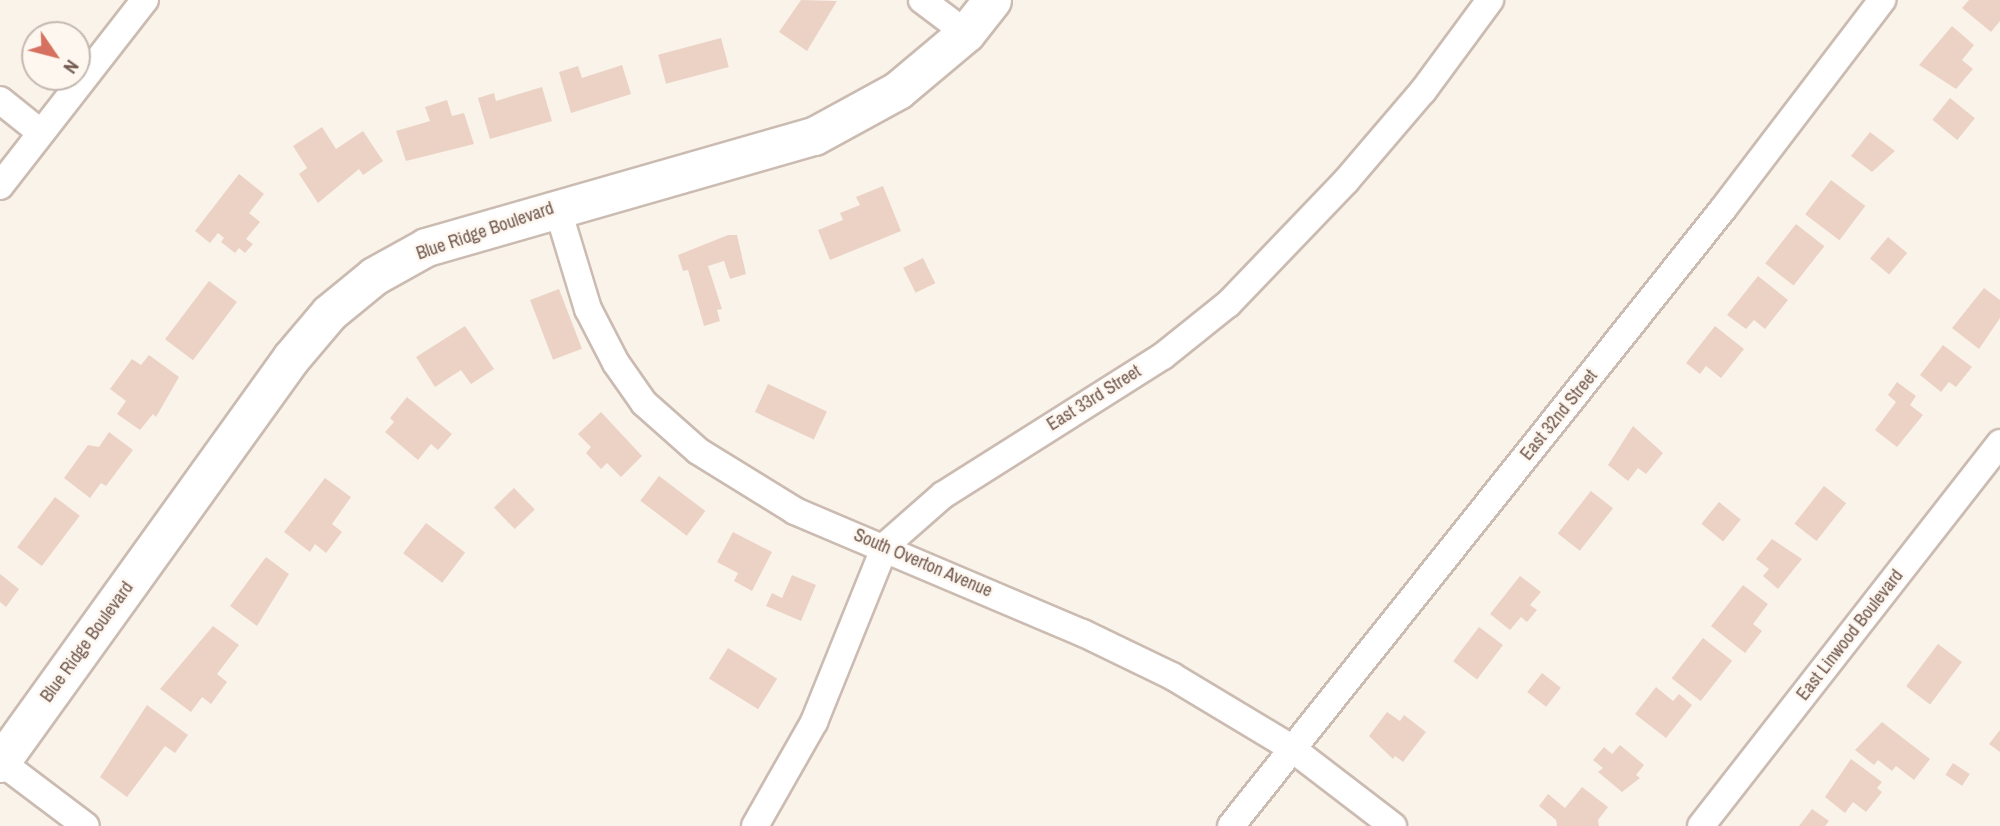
<!DOCTYPE html>
<style>
body{margin:0}
#map{position:relative;width:2000px;height:826px;overflow:hidden;background:#faf3ea;font-family:"Archivo Narrow",sans-serif}
div>[style]{position:absolute}
.building>*{inset:0;background:#ecd2c5;transform-origin:0 0}
.roads{filter:drop-shadow(2px 0 #cbbbb1) drop-shadow(-2px 0 #cbbbb1) drop-shadow(0 2px #cbbbb1) drop-shadow(0 -2px #cbbbb1)}
.street>*{height:26px;margin:-13px;padding:0 13px;transform-origin:13px;border-radius:13px;background:#fff}
.secondary>*{height:37px;margin:-18.5px;padding:0 18.5px;transform-origin:18.5px;border-radius:18.5px;background:#fff}
span{translate:-50% -50%;white-space:nowrap;text-align:center;line-height:1.15;-webkit-text-stroke:5px #fdf7f0;paint-order:stroke}
.street-label{font-size:18px;color:#725a50}
.north{position:absolute;left:21px;top:21px;width:70px;height:70px;box-sizing:border-box;background:#fdf7f0;border:2px solid #c5b8b0;border-radius:50%;rotate:125deg;font-size:19px;font-weight:700;line-height:28px;text-align:center;color:#725a50}
.north::after{content:'';display:block;margin:auto;width:24px;height:32px;background:#d5715e;clip-path:polygon(50% 0,100% 100%,50% 72%,0 100%)}
</style>
<div id="map">
<div class="building">
<i style="clip-path:polygon(801px 0,837px 1px,807px 51px,779px 32px)"></i>
<i style="clip-path:polygon(1969px 0,2000px 0,2000px 21px,1991px 32px,1962px 8px)"></i>
<i style="clip-path:polygon(1952px 26px,1974px 45px,1962px 60px,1973px 69px,1956px 89px,1919px 65px)"></i>
<i style="left:721px;top:38px;width:30px;height:65px;rotate:75deg"></i>
<i style="clip-path:polygon(622px 65px,631px 94px,571px 113px,559px 72px,578px 66px,582px 78px)"></i>
<i style="clip-path:polygon(542px 87px,552px 121px,490px 139px,478px 98px,494px 93px,496px 101px)"></i>
<i style="left:1950px;top:98px;width:32px;height:28px;rotate:39deg"></i>
<i style="clip-path:polygon(447px 100px,452px 116px,464px 113px,474px 144px,406px 161px,396px 131px,430px 121px,425px 107px)"></i>
<i style="clip-path:polygon(322px 127px,336px 149px,363px 131px,383px 161px,363px 175px,359px 169px,318px 203px,299px 174px,307px 168px,293px 146px)"></i>
<i style="clip-path:polygon(1870px 132px,1895px 151px,1872px 172px,1851px 156px)"></i>
<i style="clip-path:polygon(239px 174px,264px 194px,249px 213px,260px 222px,246px 239px,253px 244px,245px 253px,239px 248px,235px 253px,221px 242px,224px 238px,218px 233px,210px 243px,195px 231px)"></i>
<i style="left:1831px;top:180px;width:43px;height:43px;rotate:37deg"></i>
<i style="clip-path:polygon(883px 186px,901px 231px,830px 260px,818px 230px,843px 220px,840px 213px,860px 205px,856px 197px)"></i>
<i style="left:1796px;top:224px;width:36px;height:50px;rotate:38deg"></i>
<i style="clip-path:polygon(728px 235px,737px 235px,746px 274px,730px 279px,724px 261px,708px 266px,722px 309px,717px 310px,720px 321px,704px 326px,688px 270px,683px 271px,678px 255px)"></i>
<i style="left:1888px;top:237px;width:25px;height:28px;rotate:40deg"></i>
<i style="left:923px;top:258px;width:28px;height:22px;rotate:64deg"></i>
<i style="clip-path:polygon(1758px 276px,1788px 300px,1765px 329px,1754px 320px,1746px 329px,1727px 315px)"></i>
<i style="left:209px;top:281px;width:35px;height:73px;rotate:37deg"></i>
<i style="clip-path:polygon(1984px 288px,2000px 300px,2000px 318px,1979px 349px,1952px 328px)"></i>
<i style="left:559px;top:289px;width:64px;height:31px;rotate:69deg"></i>
<i style="clip-path:polygon(465px 326px,494px 369px,471px 384px,461px 370px,435px 387px,416px 357px)"></i>
<i style="clip-path:polygon(1715px 326px,1744px 349px,1721px 378px,1706px 366px,1700px 374px,1686px 363px)"></i>
<i style="clip-path:polygon(1943px 345px,1972px 367px,1956px 387px,1949px 382px,1941px 392px,1920px 375px)"></i>
<i style="clip-path:polygon(149px 355px,179px 377px,156px 417px,153px 414px,140px 430px,117px 414px,126px 401px,110px 389px,132px 359px,141px 365px)"></i>
<i style="clip-path:polygon(1897px 382px,1916px 396px,1910px 405px,1923px 415px,1897px 447px,1875px 430px,1896px 402px,1888px 395px)"></i>
<i style="left:768px;top:384px;width:65px;height:31px;rotate:25deg"></i>
<i style="clip-path:polygon(407px 397px,452px 434px,438px 450px,431px 444px,418px 460px,385px 432px,394px 422px,390px 418px)"></i>
<i style="clip-path:polygon(601px 412px,642px 456px,621px 477px,607px 463px,601px 469px,586px 453px,591px 447px,578px 434px)"></i>
<i style="clip-path:polygon(1633px 426px,1663px 453px,1646px 474px,1638px 468px,1628px 481px,1608px 465px)"></i>
<i style="clip-path:polygon(109px 432px,133px 450px,106px 486px,101px 483px,90px 498px,64px 478px,88px 445px,99px 447px)"></i>
<i style="left:659px;top:476px;width:58px;height:31px;rotate:37deg"></i>
<i style="clip-path:polygon(325px 478px,351px 497px,332px 524px,342px 532px,326px 553px,315px 544px,310px 552px,284px 532px)"></i>
<i style="left:1824px;top:486px;width:28px;height:48px;rotate:38deg"></i>
<i style="left:514px;top:488px;width:30px;height:28px;rotate:46deg"></i>
<i style="left:1591px;top:491px;width:28px;height:54px;rotate:38deg"></i>
<i style="left:55px;top:497px;width:31px;height:63px;rotate:37deg"></i>
<i style="left:1719px;top:502px;width:28px;height:28px;rotate:39deg"></i>
<i style="left:426px;top:523px;width:49px;height:38px;rotate:37deg"></i>
<i style="clip-path:polygon(733px 532px,772px 552px,752px 591px,734px 581px,738px 573px,717px 562px)"></i>
<i style="clip-path:polygon(1772px 539px,1802px 559px,1778px 589px,1763px 576px,1769px 569px,1756px 559px)"></i>
<i style="clip-path:polygon(266px 557px,289px 574px,257px 626px,230px 606px)"></i>
<i style="clip-path:polygon(0 574px,19px 589px,6px 607px,0 602px)"></i>
<i style="clip-path:polygon(792px 575px,816px 585px,801px 621px,766px 606px,772px 593px,782px 598px)"></i>
<i style="clip-path:polygon(1520px 576px,1541px 592px,1530px 605px,1537px 610px,1527px 622px,1521px 617px,1510px 630px,1490px 614px)"></i>
<i style="clip-path:polygon(1743px 585px,1768px 604px,1753px 624px,1762px 631px,1745px 653px,1711px 626px)"></i>
<i style="clip-path:polygon(213px 626px,239px 645px,217px 674px,227px 682px,211px 704px,202px 697px,191px 712px,160px 689px)"></i>
<i style="left:1479px;top:627px;width:30px;height:43px;rotate:37deg"></i>
<i style="left:1703px;top:638px;width:37px;height:51px;rotate:38deg"></i>
<i style="left:1938px;top:644px;width:30px;height:53px;rotate:37deg"></i>
<i style="left:728px;top:648px;width:58px;height:36px;rotate:32deg"></i>
<i style="left:1542px;top:673px;width:24px;height:24px;rotate:38deg"></i>
<i style="clip-path:polygon(1656px 687px,1673px 701px,1679px 694px,1692px 705px,1666px 738px,1635px 714px)"></i>
<i style="clip-path:polygon(147px 705px,188px 735px,175px 753px,165px 746px,127px 797px,100px 777px)"></i>
<i style="clip-path:polygon(1387px 712px,1400px 721px,1404px 715px,1426px 732px,1403px 762px,1395px 756px,1393px 759px,1369px 736px)"></i>
<i style="clip-path:polygon(1882px 722px,1930px 759px,1914px 780px,1896px 766px,1892px 771px,1878px 760px,1874px 765px,1855px 750px)"></i>
<i style="clip-path:polygon(2000px 730px,2000px 752px,1989px 744px)"></i>
<i style="clip-path:polygon(1620px 745px,1644px 765px,1636px 775px,1640px 778px,1622px 792px,1598px 772px,1603px 768px,1593px 760px,1604px 747px,1612px 754px)"></i>
<i style="clip-path:polygon(1851px 759px,1882px 782px,1877px 788px,1882px 792px,1866px 812px,1853px 802px,1845px 813px,1825px 797px)"></i>
<i style="left:1953px;top:763px;width:20px;height:14px;rotate:33deg"></i>
<i style="clip-path:polygon(1582px 787px,1608px 807px,1598px 820px,1599px 826px,1557px 826px,1556px 820px,1539px 806px,1548px 794px,1565px 808px)"></i>
<i style="clip-path:polygon(1812px 809px,1829px 821px,1825px 826px,1799px 826px)"></i>
</div>
<div class="roads">
<div class="street">
<i style="left:922px;top:0;width:55px;rotate:36.9deg"></i>
<i style="left:0;top:100px;width:51px;rotate:38.7deg"></i>
<i style="left:0;top:186px;width:236px;rotate:-52.1deg"></i>
<i style="left:557px;top:207px;width:107px;rotate:73.1deg"></i>
<i style="left:588px;top:309px;width:61px;rotate:62.6deg"></i>
<i style="left:616px;top:363px;width:49px;rotate:55deg"></i>
<i style="left:644px;top:403px;width:72px;rotate:41.6deg"></i>
<i style="left:698px;top:451px;width:114px;rotate:31.7deg"></i>
<i style="left:795px;top:511px;width:313px;rotate:23deg"></i>
<i style="left:1083px;top:633px;width:99px;rotate:25.8deg"></i>
<i style="left:1172px;top:676px;width:138px;rotate:31deg"></i>
<i style="left:1290px;top:747px;width:130px;rotate:37.5deg"></i>
<i style="left:1px;top:762px;width:106px;rotate:37deg"></i>
<i style="left:755px;top:826px;width:120px;rotate:-60.4deg"></i>
<i style="left:814px;top:722px;width:190px;rotate:-68deg"></i>
<i style="left:885px;top:546px;width:77px;rotate:-41.3deg"></i>
<i style="left:943px;top:495px;width:260px;rotate:-32.3deg"></i>
<i style="left:1163px;top:356px;width:83px;rotate:-38.7deg"></i>
<i style="left:1228px;top:304px;width:170px;rotate:-46.2deg"></i>
<i style="left:1346px;top:181px;width:118px;rotate:-49.5deg"></i>
<i style="left:1423px;top:91px;width:113px;rotate:-53.6deg"></i>
<i style="left:1231px;top:826px;width:789px;rotate:-51.43deg"></i>
<i style="left:1723px;top:209px;width:263px;rotate:-52.7deg"></i>
<i style="left:1701px;top:826px;width:486px;rotate:-52deg"></i>
</div>
<div class="secondary">
<i style="left:0;top:763px;width:499px;rotate:-54.3deg"></i>
<i style="left:291px;top:358px;width:59px;rotate:-49.8deg"></i>
<i style="left:329px;top:313px;width:58px;rotate:-39.4deg"></i>
<i style="left:374px;top:276px;width:60px;rotate:-29.1deg"></i>
<i style="left:426px;top:247px;width:404px;rotate:-16deg"></i>
<i style="left:814px;top:136px;width:96px;rotate:-28.7deg"></i>
<i style="left:898px;top:90px;width:89px;rotate:-40deg"></i>
<i style="left:966px;top:33px;width:42px;rotate:-51.8deg"></i>
</div>
</div>
<div class="street-label">
<span style="left:485px;top:231px;rotate:-19deg">Blue Ridge Boulevard</span>
<span style="left:1094px;top:398px;rotate:-32deg">East 33rd Street</span>
<span style="left:1559px;top:415px;rotate:-51deg">East 32nd Street</span>
<span style="left:923px;top:563px;rotate:23deg">South Overton Avenue</span>
<span style="left:1850px;top:635px;rotate:-52deg">East Linwood Boulevard</span>
<span style="left:87px;top:642px;rotate:-54deg">Blue Ridge Boulevard</span>
</div>
<div class="north">N</div>
</div>
